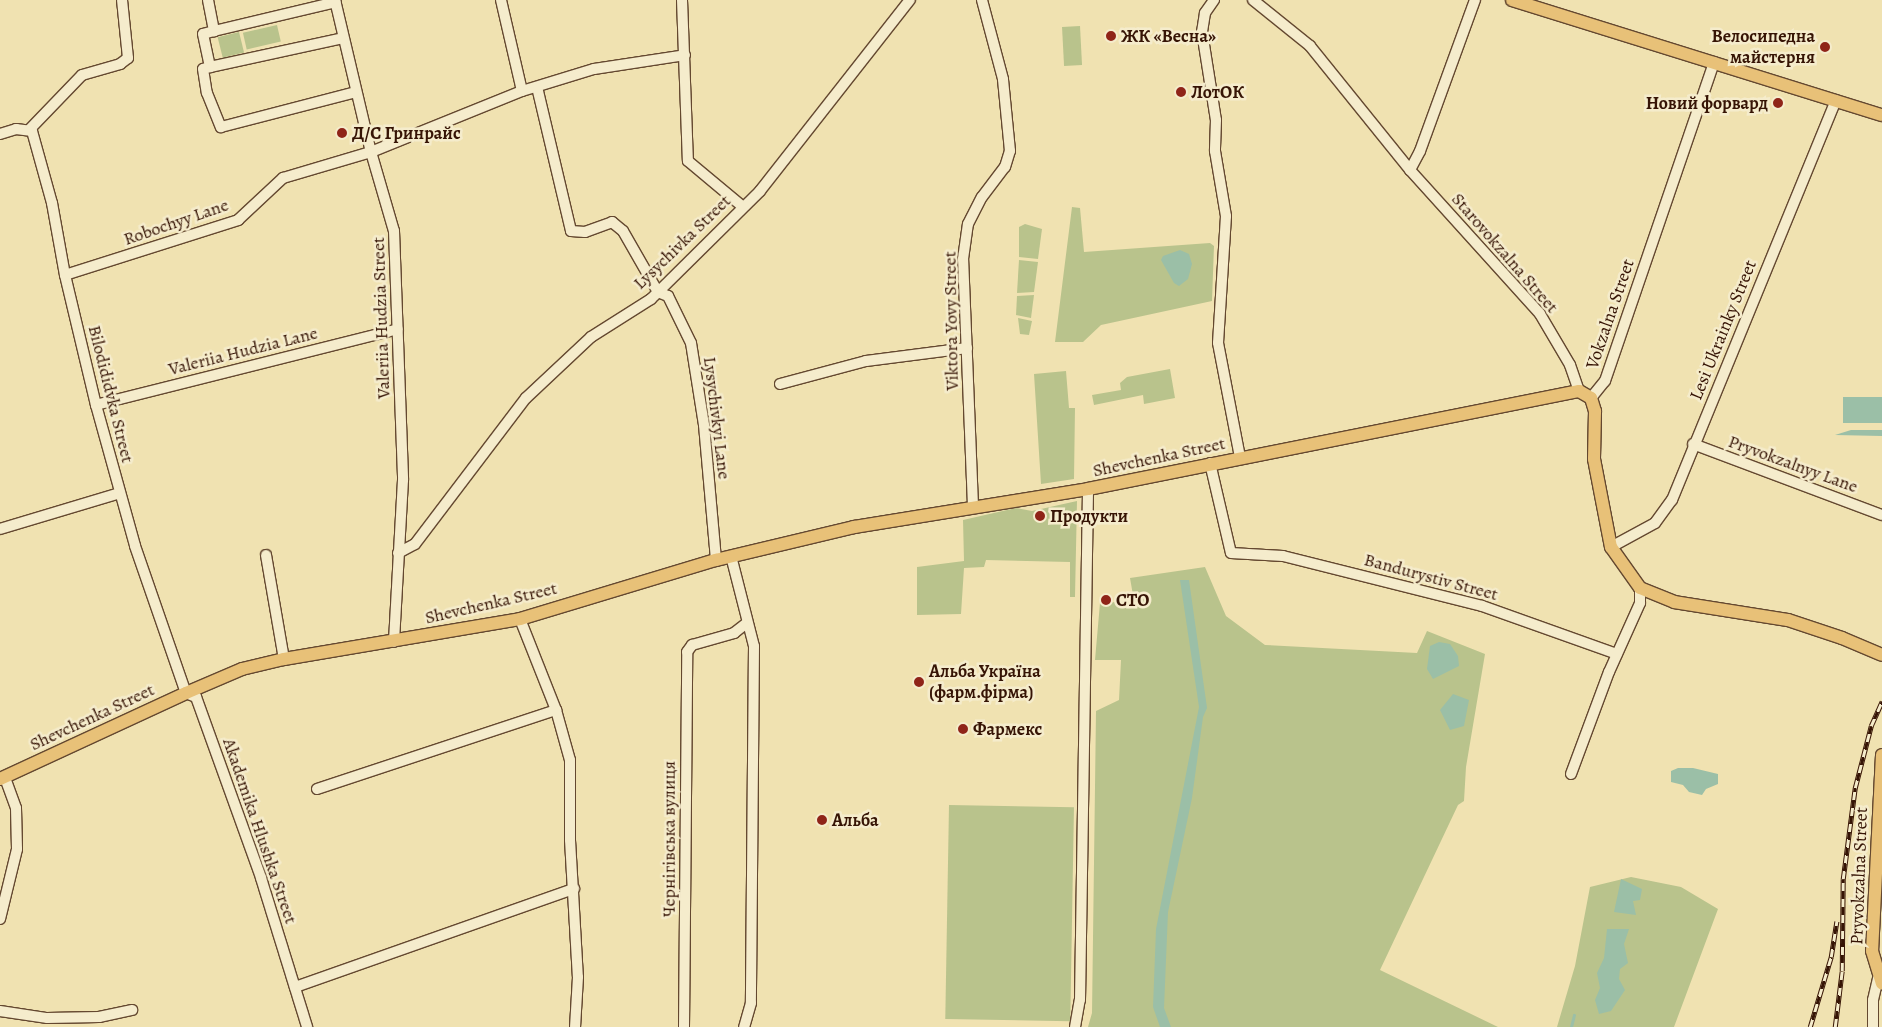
<!DOCTYPE html>
<meta charset="utf-8">
<style>
body{margin:0}
#map{position:relative;width:1882px;height:1027px;overflow:hidden;background:#f0e2b1;font-family:Alegreya,serif}
div>[style]{position:absolute}
.green>*{inset:0;background:#b9c38c;transform-origin:0 0}
.water>*{inset:0;background:#9bbfa7;transform-origin:0 0}
.stream>*{height:2.5px;margin:-1.25px;padding:0 1.25px;transform-origin:1.25px;border-radius:1.25px;background:#9bbfa7}
.roads{filter:drop-shadow(1px 0 #644830) drop-shadow(-1px 0 #644830) drop-shadow(0 1px #644830) drop-shadow(0 -1px #644830)}
.minor>*{height:10px;margin:-5px;padding:0 5px;transform-origin:5px;border-radius:5px;background:#f5eccc}
.major>*{height:12px;margin:-6px;padding:0 6px;transform-origin:6px;border-radius:6px;background:#e8c178}
.rail>*{height:4.5px;margin-top:-2.25px;transform-origin:0;background:repeating-linear-gradient(90deg,#f5eccc 0 8px,#361405 0 16px);box-sizing:border-box;border-block:1px solid #361405}
.dots>*{width:14px;height:14px;translate:-50% -50%;box-sizing:border-box;border:2px solid #f5eccc;border-radius:50%}
span{translate:-50% -50%;white-space:nowrap;text-align:center;line-height:1.15;-webkit-text-stroke:5px #f5eccc;paint-order:stroke}
.poi-label{font-size:18px;color:#361405;font-weight:700}
.left{translate:0 -50%;text-align:left}
.right{translate:-100% -50%;text-align:right}
.street-label{font-size:18px;color:#361405}
</style>
<div id="map">
<div class="green">
<i style="left:277px;top:25px;width:17px;height:35px;rotate:77deg"></i>
<i style="left:1080px;top:26px;width:39px;height:18px;rotate:87deg"></i>
<i style="left:239px;top:32px;width:21px;height:22px;rotate:76deg"></i>
<i style="clip-path:polygon(1072px 207px,1080px 208px,1084px 252px,1210px 243px,1214px 246px,1212px 301px,1101px 325px,1083px 342px,1055px 342px)"></i>
<i style="clip-path:polygon(1025px 224px,1042px 229px,1038px 259px,1019px 257px,1019px 227px)"></i>
<i style="clip-path:polygon(1019px 260px,1038px 262px,1034px 292px,1017px 293px)"></i>
<i style="clip-path:polygon(1034px 295px,1031px 318px,1016px 315px,1017px 296px)"></i>
<i style="clip-path:polygon(1018px 318px,1032px 321px,1029px 335px,1020px 334px)"></i>
<i style="clip-path:polygon(1170px 369px,1175px 398px,1144px 404px,1143px 395px,1094px 405px,1092px 395px,1121px 390px,1120px 383px,1127px 377px)"></i>
<i style="clip-path:polygon(1066px 371px,1069px 408px,1075px 408px,1074px 479px,1041px 484px,1034px 374px)"></i>
<i style="clip-path:polygon(1077px 501px,1075px 597px,1070px 597px,1070px 562px,986px 560px,984px 567px,964px 568px,961px 614px,917px 615px,917px 567px,964px 561px,963px 520px,1016px 508px,1032px 511px)"></i>
<i style="clip-path:polygon(1205px 567px,1226px 616px,1265px 645px,1417px 653px,1427px 631px,1485px 654px,1466px 767px,1464px 801px,1458px 805px,1380px 970px,1498px 1027px,1088px 1027px,1092px 1013px,1096px 711px,1119px 700px,1121px 660px,1095px 660px,1100px 603px,1134px 601px,1130px 578px)"></i>
<i style="left:949px;top:805px;width:125px;height:214px;rotate:1deg"></i>
<i style="clip-path:polygon(1631px 877px,1681px 887px,1718px 909px,1674px 1027px,1557px 1027px,1575px 966px,1590px 887px)"></i>
</div>
<div class="water">
<i style="clip-path:polygon(1180px 250px,1189px 254px,1192px 264px,1188px 279px,1179px 286px,1174px 283px,1161px 260px,1163px 256px)"></i>
<i style="left:1843px;top:397px;width:39px;height:26px"></i>
<i style="clip-path:polygon(1851px 430px,1882px 430px,1882px 436px,1835px 435px)"></i>
<i style="clip-path:polygon(1180px 580px,1189px 580px,1207px 708px,1203px 717px,1192px 798px,1168px 912px,1164px 1008px,1171px 1027px,1160px 1027px,1153px 1007px,1156px 929px,1199px 707px)"></i>
<i style="clip-path:polygon(1439px 642px,1450px 644px,1458px 656px,1459px 666px,1433px 679px,1427px 669px,1430px 646px)"></i>
<i style="clip-path:polygon(1453px 694px,1469px 700px,1464px 726px,1450px 730px,1440px 710px)"></i>
<i style="clip-path:polygon(1678px 768px,1693px 768px,1718px 774px,1718px 784px,1706px 789px,1702px 795px,1689px 792px,1683px 785px,1671px 782px,1671px 771px)"></i>
<i style="clip-path:polygon(1621px 879px,1642px 889px,1640px 900px,1633px 901px,1636px 915px,1614px 912px)"></i>
<i style="clip-path:polygon(1607px 929px,1629px 929px,1624px 944px,1628px 963px,1620px 969px,1619px 979px,1625px 990px,1611px 1011px,1599px 1014px,1595px 1000px,1600px 988px,1597px 973px,1604px 958px)"></i>
</div>
<div class="stream">
<i style="left:1571px;top:1027px;width:12px;rotate:-76deg"></i>
</div>
<div class="roads">
<div class="minor">
<i style="left:208px;top:0;width:32px;rotate:79deg"></i>
<i style="left:214px;top:31px;width:125px;rotate:-13.4deg"></i>
<i style="left:335px;top:0;width:156px;rotate:76.7deg"></i>
<i style="left:371px;top:152px;width:82px;rotate:73.8deg"></i>
<i style="left:394px;top:231px;width:249px;rotate:87.9deg"></i>
<i style="left:403px;top:480px;width:162px;rotate:93.2deg"></i>
<i style="left:501px;top:0;width:93px;rotate:77deg"></i>
<i style="left:682px;top:0;width:161px;rotate:87.9deg"></i>
<i style="left:688px;top:161px;width:70px;rotate:39.8deg"></i>
<i style="left:1214px;top:0;width:16px;rotate:125deg"></i>
<i style="left:1205px;top:13px;width:19px;rotate:99deg"></i>
<i style="left:1202px;top:32px;width:89px;rotate:81deg"></i>
<i style="left:1216px;top:120px;width:31px;rotate:92deg"></i>
<i style="left:1215px;top:151px;width:66px;rotate:80.4deg"></i>
<i style="left:1226px;top:216px;width:127px;rotate:93.6deg"></i>
<i style="left:1218px;top:343px;width:116px;rotate:79.1deg"></i>
<i style="left:1253px;top:0;width:73px;rotate:38.9deg"></i>
<i style="left:1310px;top:46px;width:159px;rotate:51.1deg"></i>
<i style="left:1410px;top:170px;width:194px;rotate:47.9deg"></i>
<i style="left:1540px;top:314px;width:59px;rotate:59.5deg"></i>
<i style="left:1570px;top:365px;width:28px;rotate:71deg"></i>
<i style="left:214px;top:31px;width:11px;rotate:165deg"></i>
<i style="left:203px;top:34px;width:34px;rotate:78deg"></i>
<i style="left:210px;top:67px;width:136px;rotate:-12.3deg"></i>
<i style="left:210px;top:67px;width:7px;rotate:164deg"></i>
<i style="left:203px;top:69px;width:24px;rotate:81deg"></i>
<i style="left:207px;top:93px;width:37px;rotate:68deg"></i>
<i style="left:221px;top:127px;width:139px;rotate:-14.5deg"></i>
<i style="left:537px;top:87px;width:148px;rotate:76.7deg"></i>
<i style="left:571px;top:231px;width:14px;rotate:4deg"></i>
<i style="left:585px;top:232px;width:29px;rotate:-20deg"></i>
<i style="left:612px;top:222px;width:14px;rotate:39deg"></i>
<i style="left:623px;top:231px;width:70px;rotate:60.2deg"></i>
<i style="left:658px;top:292px;width:11px;rotate:22deg"></i>
<i style="left:668px;top:296px;width:52px;rotate:63.9deg"></i>
<i style="left:691px;top:343px;width:83px;rotate:81deg"></i>
<i style="left:704px;top:425px;width:136px;rotate:84.9deg"></i>
<i style="left:30px;top:129px;width:75px;rotate:-46.1deg"></i>
<i style="left:82px;top:75px;width:40px;rotate:-16deg"></i>
<i style="left:120px;top:64px;width:10px;rotate:-37deg"></i>
<i style="left:128px;top:58px;width:58px;rotate:-95.9deg"></i>
<i style="left:0;top:134px;width:17px;rotate:-17deg"></i>
<i style="left:16px;top:129px;width:16px;rotate:7deg"></i>
<i style="left:32px;top:131px;width:75px;rotate:74.5deg"></i>
<i style="left:52px;top:203px;width:73px;rotate:79.8deg"></i>
<i style="left:65px;top:275px;width:134px;rotate:76.6deg"></i>
<i style="left:96px;top:405px;width:146px;rotate:74.5deg"></i>
<i style="left:135px;top:546px;width:156px;rotate:70.9deg"></i>
<i style="left:186px;top:693px;width:11px;rotate:22deg"></i>
<i style="left:196px;top:697px;width:192px;rotate:70.2deg"></i>
<i style="left:261px;top:878px;width:156px;rotate:72.8deg"></i>
<i style="left:1410px;top:170px;width:21px;rotate:-62deg"></i>
<i style="left:1420px;top:151px;width:161px;rotate:-70deg"></i>
<i style="left:65px;top:275px;width:182px;rotate:-17.6deg"></i>
<i style="left:238px;top:220px;width:62px;rotate:-43deg"></i>
<i style="left:283px;top:178px;width:92px;rotate:-16.5deg"></i>
<i style="left:371px;top:152px;width:163px;rotate:-22deg"></i>
<i style="left:522px;top:91px;width:75px;rotate:-17deg"></i>
<i style="left:594px;top:69px;width:92px;rotate:-8.7deg"></i>
<i style="left:780px;top:384px;width:89px;rotate:-15deg"></i>
<i style="left:866px;top:361px;width:102px;rotate:-7.3deg"></i>
<i style="left:1591px;top:398px;width:22px;rotate:-51deg"></i>
<i style="left:1605px;top:381px;width:337px;rotate:-71.1deg"></i>
<i style="left:96px;top:405px;width:311px;rotate:-14.1deg"></i>
<i style="left:1693px;top:444px;width:202px;rotate:20.6deg"></i>
<i style="left:1210px;top:463px;width:92px;rotate:76.9deg"></i>
<i style="left:1231px;top:553px;width:52px;rotate:3.3deg"></i>
<i style="left:1283px;top:556px;width:205px;rotate:14.1deg"></i>
<i style="left:1482px;top:606px;width:143px;rotate:19.6deg"></i>
<i style="left:973px;top:506px;width:247px;rotate:-92.3deg"></i>
<i style="left:963px;top:259px;width:35px;rotate:-82deg"></i>
<i style="left:968px;top:224px;width:30px;rotate:-63deg"></i>
<i style="left:982px;top:197px;width:38px;rotate:-53deg"></i>
<i style="left:1005px;top:167px;width:17px;rotate:-73deg"></i>
<i style="left:1010px;top:151px;width:72px;rotate:-95.6deg"></i>
<i style="left:1003px;top:79px;width:82px;rotate:-104.9deg"></i>
<i style="left:0;top:529px;width:125px;rotate:-16.7deg"></i>
<i style="left:1611px;top:547px;width:50px;rotate:-28.6deg"></i>
<i style="left:1655px;top:523px;width:29px;rotate:-54deg"></i>
<i style="left:1672px;top:500px;width:432px;rotate:-67.7deg"></i>
<i style="left:398px;top:553px;width:19px;rotate:-28deg"></i>
<i style="left:415px;top:544px;width:183px;rotate:-52.8deg"></i>
<i style="left:526px;top:398px;width:89px;rotate:-43.2deg"></i>
<i style="left:591px;top:337px;width:71px;rotate:-32.3deg"></i>
<i style="left:651px;top:299px;width:153px;rotate:-44.7deg"></i>
<i style="left:760px;top:191px;width:243px;rotate:-51.9deg"></i>
<i style="left:266px;top:555px;width:106px;rotate:80.2deg"></i>
<i style="left:731px;top:556px;width:93px;rotate:75.7deg"></i>
<i style="left:754px;top:646px;width:357px;rotate:90.5deg"></i>
<i style="left:751px;top:1003px;width:25px;rotate:106deg"></i>
<i style="left:520px;top:619px;width:98px;rotate:68.4deg"></i>
<i style="left:1571px;top:774px;width:109px;rotate:-69.6deg"></i>
<i style="left:1609px;top:672px;width:76px;rotate:-65.8deg"></i>
<i style="left:1640px;top:603px;width:15px;rotate:-90deg"></i>
<i style="left:317px;top:789px;width:252px;rotate:-18.3deg"></i>
<i style="left:556px;top:710px;width:52px;rotate:74.4deg"></i>
<i style="left:570px;top:760px;width:80px;rotate:90deg"></i>
<i style="left:570px;top:840px;width:137px;rotate:86.7deg"></i>
<i style="left:578px;top:977px;width:50px;rotate:93.4deg"></i>
<i style="left:0;top:919px;width:72px;rotate:-76.3deg"></i>
<i style="left:17px;top:849px;width:41px;rotate:-91.4deg"></i>
<i style="left:16px;top:808px;width:33px;rotate:-110deg"></i>
<i style="left:295px;top:987px;width:296px;rotate:-19.4deg"></i>
<i style="left:0;top:1011px;width:48px;rotate:8.5deg"></i>
<i style="left:47px;top:1018px;width:52px;rotate:-1.1deg"></i>
<i style="left:99px;top:1017px;width:34px;rotate:-12deg"></i>
<i style="left:684px;top:1027px;width:375px;rotate:-89.5deg"></i>
<i style="left:687px;top:652px;width:9px;rotate:-54deg"></i>
<i style="left:692px;top:645px;width:44px;rotate:-15.9deg"></i>
<i style="left:734px;top:633px;width:16px;rotate:-38deg"></i>
<i style="left:1075px;top:1027px;width:27px;rotate:-80deg"></i>
<i style="left:1080px;top:1000px;width:511px;rotate:-89.1deg"></i>
<i style="left:1873px;top:1027px;width:27px;rotate:-90deg"></i>
<i style="left:1873px;top:1000px;width:22px;rotate:-77deg"></i>
</div>
<div class="major">
<i style="left:1512px;top:0;width:387px;rotate:17.3deg"></i>
<i style="left:1882px;top:755px;width:196px;rotate:92.9deg"></i>
<i style="left:1872px;top:951px;width:34px;rotate:73deg"></i>
<i style="left:0;top:779px;width:205px;rotate:-24.8deg"></i>
<i style="left:186px;top:693px;width:61px;rotate:-23.2deg"></i>
<i style="left:242px;top:669px;width:43px;rotate:-13.4deg"></i>
<i style="left:284px;top:659px;width:239px;rotate:-9.6deg"></i>
<i style="left:520px;top:619px;width:205px;rotate:-16.8deg"></i>
<i style="left:716px;top:560px;width:142px;rotate:-13.4deg"></i>
<i style="left:854px;top:527px;width:237px;rotate:-9.2deg"></i>
<i style="left:1088px;top:489px;width:501px;rotate:-11.29deg"></i>
<i style="left:1579px;top:391px;width:14px;rotate:30deg"></i>
<i style="left:1591px;top:398px;width:14px;rotate:73deg"></i>
<i style="left:1595px;top:411px;width:48px;rotate:91.2deg"></i>
<i style="left:1594px;top:459px;width:90px;rotate:79.1deg"></i>
<i style="left:1611px;top:547px;width:50px;rotate:54.7deg"></i>
<i style="left:1640px;top:588px;width:37px;rotate:22deg"></i>
<i style="left:1674px;top:602px;width:115px;rotate:9deg"></i>
<i style="left:1788px;top:620px;width:57px;rotate:18.4deg"></i>
<i style="left:1842px;top:638px;width:43px;rotate:23deg"></i>
</div>
</div>
<div class="rail">
<i style="left:1810px;top:1027px;width:73px;rotate:-73.3deg"></i>
<i style="left:1831px;top:957px;width:36px;rotate:-81deg"></i>
<i style="left:1835px;top:1027px;width:56px;rotate:-82.9deg"></i>
<i style="left:1842px;top:971px;width:92px;rotate:-89.4deg"></i>
<i style="left:1843px;top:879px;width:92px;rotate:-82.5deg"></i>
<i style="left:1855px;top:788px;width:64px;rotate:-75.5deg"></i>
<i style="left:1871px;top:726px;width:27px;rotate:-66deg"></i>
</div>
<div class="dots">
<i style="left:1111px;top:36px;background:#8f2418"></i>
<i style="left:1825px;top:47px;background:#8f2418"></i>
<i style="left:1181px;top:92px;background:#8f2418"></i>
<i style="left:1778px;top:103px;background:#8f2418"></i>
<i style="left:342px;top:133px;background:#8f2418"></i>
<i style="left:1040px;top:516px;background:#8f2418"></i>
<i style="left:1106px;top:600px;background:#8f2418"></i>
<i style="left:919px;top:682px;background:#8f2418"></i>
<i style="left:963px;top:729px;background:#8f2418"></i>
<i style="left:822px;top:820px;background:#8f2418"></i>
</div>
<div class="poi-label">
<span class="left" style="left:1121px;top:36px">ЖК «Весна»</span>
<span class="right" style="left:1815px;top:47px">Велосипедна<br>майстерня</span>
<span class="left" style="left:1191px;top:92px">ЛотОК</span>
<span class="right" style="left:1768px;top:103px">Новий форвард</span>
<span class="left" style="left:352px;top:133px">Д/С Гринрайс</span>
<span class="left" style="left:1050px;top:516px">Продукти</span>
<span class="left" style="left:1116px;top:600px">СТО</span>
<span class="left" style="left:929px;top:682px">Альба Україна<br>(фарм.фірма)</span>
<span class="left" style="left:973px;top:729px">Фармекс</span>
<span class="left" style="left:832px;top:820px">Альба</span>
</div>
<div class="street-label">
<span style="left:176px;top:222px;rotate:-19deg">Robochyy Lane</span>
<span style="left:682px;top:242px;rotate:-44deg">Lysychivka Street</span>
<span style="left:1505px;top:253px;rotate:49deg">Starovokzalna Street</span>
<span style="left:1610px;top:314px;rotate:-71deg">Vokzalna Street</span>
<span style="left:381px;top:318px;rotate:-92deg">Valeriia Hudzia Street</span>
<span style="left:951px;top:321px;rotate:-91deg">Viktora Yovy Street</span>
<span style="left:1723px;top:330px;rotate:-68deg">Lesi Ukrainky Street</span>
<span style="left:243px;top:351px;rotate:-14deg">Valeriia Hudzia Lane</span>
<span style="left:111px;top:394px;rotate:76deg">Bilodididvka Street</span>
<span style="left:717px;top:418px;rotate:83deg">Lysychivkyi Lane</span>
<span style="left:1159px;top:457px;rotate:-12deg">Shevchenka Street</span>
<span style="left:1793px;top:464px;rotate:20deg">Pryvokzalnyy Lane</span>
<span style="left:1431px;top:577px;rotate:15deg">Bandurystiv Street</span>
<span style="left:491px;top:603px;rotate:-13deg">Shevchenka Street</span>
<span style="left:92px;top:717px;rotate:-25deg">Shevchenka Street</span>
<span style="left:260px;top:831px;rotate:71deg">Akademika Hlushka Street</span>
<span style="left:669px;top:839px;rotate:-90deg">Чернігівська вулиця</span>
<span style="left:1859px;top:876px;rotate:-88deg">Pryvokzalna Street</span>
</div>
</div>
